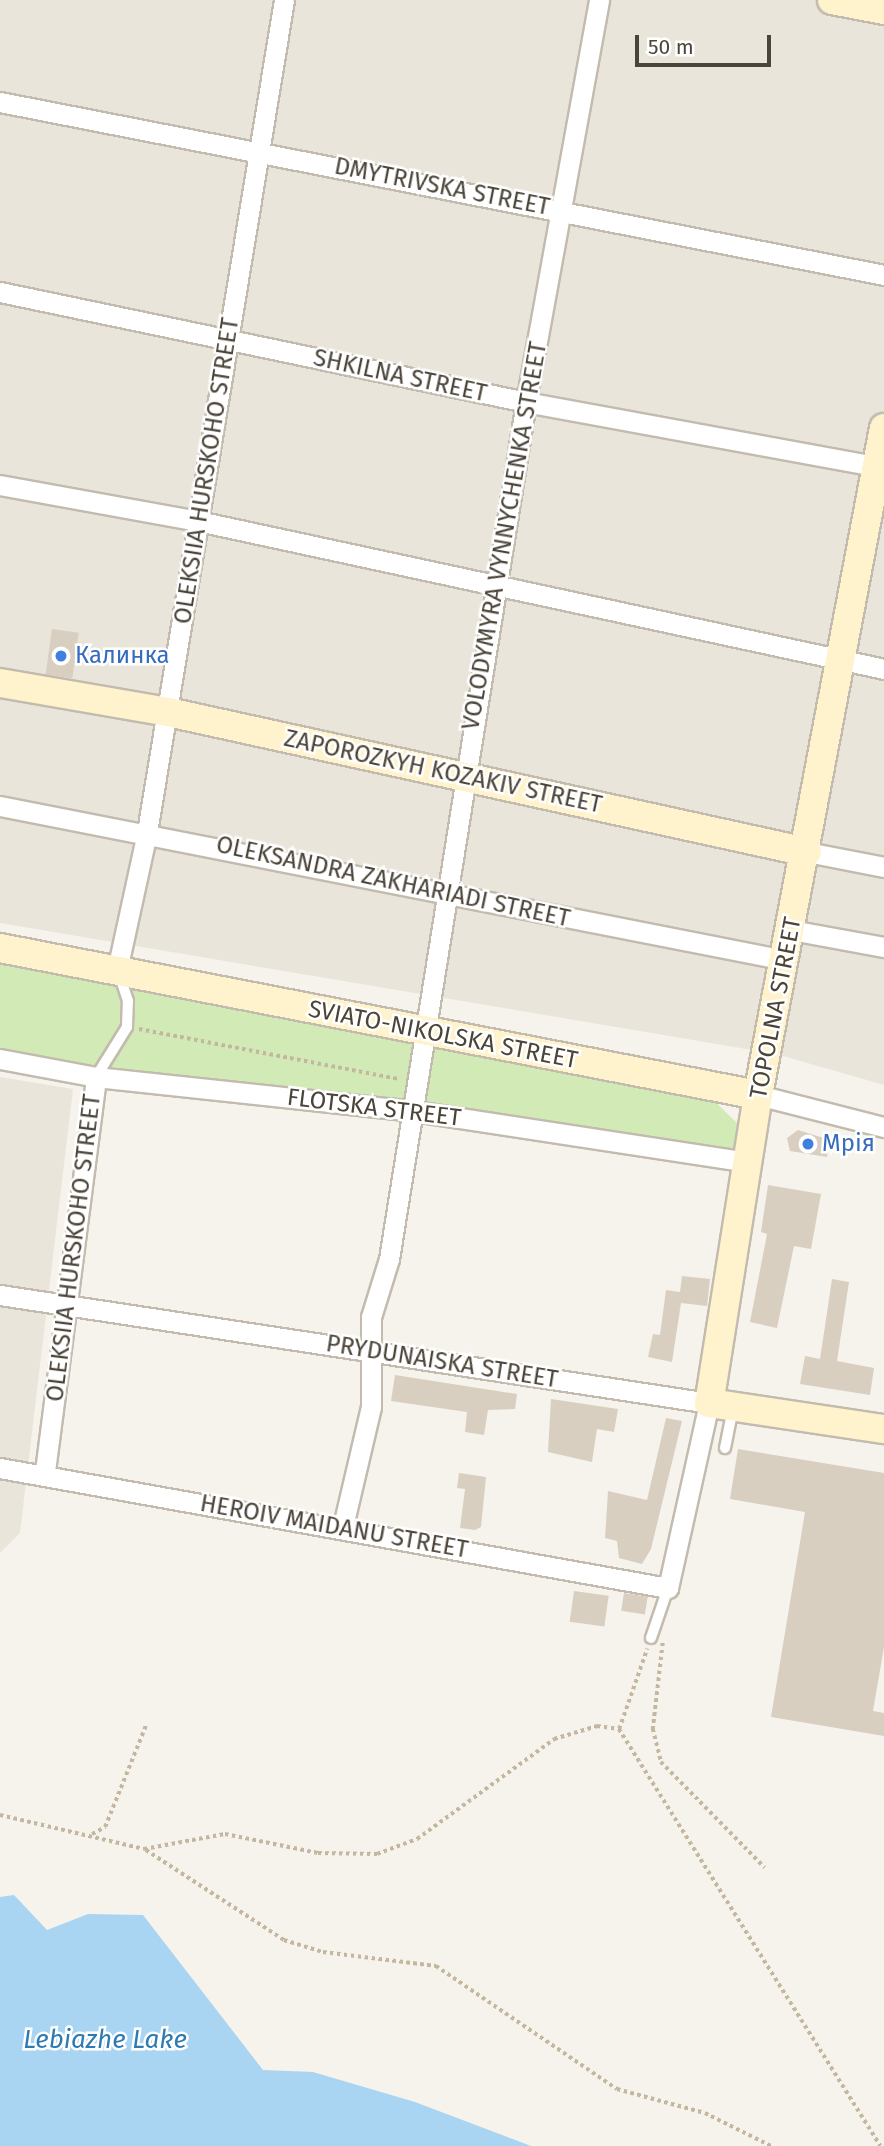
<!DOCTYPE html>
<meta charset="utf-8">
<style>
body{margin:0}
#map{position:relative;width:884px;height:2146px;overflow:hidden;background:#f6f3ec;font-family:"Fira Sans",sans-serif}
div>[style]{position:absolute}
.residential>*{inset:0;background:#eae5da}
.green>*{inset:0;background:#d2eab5}
.water>*{inset:0;background:#a9d4f2}
.building>*{inset:0;background:#d8cfc1;transform-origin:0 0}
.path>*{height:3.5px;margin-top:-1.75px;transform-origin:0;background:repeating-linear-gradient(90deg,#c4b79f 0 3.5px,transparent 0 7px)}
.roads{filter:drop-shadow(2px 0 #c2bbae) drop-shadow(-2px 0 #c2bbae) drop-shadow(0 2px #c2bbae) drop-shadow(0 -2px #c2bbae)}
.service>*{height:10px;margin:-5px;padding:0 5px;transform-origin:5px;border-radius:5px;background:#fff}
.minor>*{height:19px;margin:-9.5px;padding:0 9.5px;transform-origin:9.5px;border-radius:9.5px;background:#fff}
.secondary>*{height:28px;margin:-14px;padding:0 14px;transform-origin:14px;border-radius:14px;background:#fff3cd}
.dots>*{width:19px;height:19px;translate:-50% -50%;box-sizing:border-box;border:4px solid #fff;border-radius:50%}
span{translate:-50% -50%;white-space:nowrap;text-align:center;line-height:1.15;-webkit-text-stroke:5px #fff;paint-order:stroke}
.street-label{font-size:24px;color:#4b4439}
.shop-label{font-size:24px;color:#366cbe}
.left{translate:0 -50%;text-align:left}
.water-label{font-size:26px;color:#2e7ab2;font-style:italic}
.scale{position:absolute;left:635px;top:35px;width:136px;height:32px;box-sizing:border-box;border:4px solid #4b4439;border-top:0;padding-left:9px;font-size:21px;line-height:24px;white-space:nowrap;color:#4b4439;-webkit-text-stroke:5px #fff;paint-order:stroke}
</style>
<div id="map">
<div class="residential">
<i style="clip-path:polygon(0 0,884px 0,884px 1085px,776px 1054px,0 923px)"></i>
<i style="clip-path:polygon(0 1077px,73px 1089px,20px 1533px,0 1553px)"></i>
</div>
<div class="green">
<i style="clip-path:polygon(0 958px,705px 1092px,737px 1123px,736px 1152px,0 1052px)"></i>
</div>
<div class="water">
<i style="clip-path:polygon(14px 1895px,47px 1930px,88px 1914px,143px 1915px,263px 2070px,313px 2072px,415px 2102px,531px 2146px,0 2146px,0 1897px)"></i>
</div>
<div class="building">
<i style="left:52px;top:629px;width:27px;height:46px;rotate:8deg"></i>
<i style="clip-path:polygon(798px 1130px,830px 1140px,827px 1157px,790px 1151px,787px 1138px)"></i>
<i style="clip-path:polygon(768px 1185px,821px 1194px,811px 1249px,794px 1246px,777px 1328px,750px 1322px,767px 1234px,761px 1232px)"></i>
<i style="clip-path:polygon(682px 1276px,710px 1279px,707px 1306px,681px 1303px,672px 1362px,648px 1357px,653px 1334px,660px 1335px,666px 1290px,680px 1292px)"></i>
<i style="clip-path:polygon(832px 1279px,849px 1282px,837px 1361px,874px 1368px,870px 1395px,800px 1384px,805px 1356px,820px 1359px)"></i>
<i style="clip-path:polygon(395px 1375px,517px 1394px,515px 1409px,488px 1410px,484px 1435px,465px 1432px,467px 1412px,391px 1401px)"></i>
<i style="clip-path:polygon(551px 1399px,618px 1409px,614px 1432px,597px 1429px,592px 1462px,548px 1452px)"></i>
<i style="clip-path:polygon(666px 1418px,682px 1421px,651px 1549px,642px 1564px,619px 1558px,617px 1541px,605px 1538px,608px 1491px,647px 1500px)"></i>
<i style="clip-path:polygon(738px 1449px,884px 1473px,884px 1647px,873px 1711px,884px 1713px,884px 1736px,771px 1717px,805px 1512px,730px 1499px)"></i>
<i style="clip-path:polygon(459px 1473px,486px 1477px,481px 1527px,475px 1530px,460px 1528px,465px 1489px,457px 1488px)"></i>
<i style="left:574px;top:1591px;width:35px;height:31px;rotate:8deg"></i>
<i style="left:624px;top:1593px;width:24px;height:18px;rotate:9deg"></i>
</div>
<div class="path">
<i style="left:139px;top:1029px;width:265px;rotate:10.9deg"></i>
<i style="left:663px;top:1643px;width:87px;rotate:96.6deg"></i>
<i style="left:653px;top:1729px;width:34px;rotate:76deg"></i>
<i style="left:661px;top:1762px;width:148px;rotate:45.5deg"></i>
<i style="left:619px;top:1729px;width:85px;rotate:-70.7deg"></i>
<i style="left:0;top:1815px;width:148px;rotate:13.3deg"></i>
<i style="left:144px;top:1849px;width:82px;rotate:-10.5deg"></i>
<i style="left:225px;top:1834px;width:95px;rotate:11.5deg"></i>
<i style="left:318px;top:1853px;width:59px;rotate:1deg"></i>
<i style="left:377px;top:1854px;width:43px;rotate:-20.6deg"></i>
<i style="left:417px;top:1839px;width:170px;rotate:-36.1deg"></i>
<i style="left:554px;top:1739px;width:45px;rotate:-16.8deg"></i>
<i style="left:597px;top:1726px;width:22px;rotate:8deg"></i>
<i style="left:619px;top:1729px;width:492px;rotate:57.9deg"></i>
<i style="left:92px;top:1834px;width:15px;rotate:-28deg"></i>
<i style="left:105px;top:1827px;width:110px;rotate:-68.1deg"></i>
<i style="left:146px;top:1850px;width:165px;rotate:33.1deg"></i>
<i style="left:284px;top:1940px;width:41px;rotate:17.1deg"></i>
<i style="left:323px;top:1952px;width:114px;rotate:7.1deg"></i>
<i style="left:436px;top:1966px;width:219px;rotate:34.2deg"></i>
<i style="left:617px;top:2089px;width:91px;rotate:15.3deg"></i>
<i style="left:705px;top:2113px;width:74px;rotate:26.6deg"></i>
</div>
<div class="roads">
<div class="service">
<i style="left:96px;top:1077px;width:59px;rotate:-58.2deg"></i>
<i style="left:127px;top:1027px;width:26px;rotate:-88deg"></i>
<i style="left:128px;top:1001px;width:25px;rotate:-108deg"></i>
<i style="left:725px;top:1448px;width:41px;rotate:-78.7deg"></i>
<i style="left:651px;top:1638px;width:53px;rotate:-71.2deg"></i>
</div>
<div class="minor">
<i style="left:0;top:102px;width:901px;rotate:11.07deg"></i>
<i style="left:0;top:292px;width:537px;rotate:11.81deg"></i>
<i style="left:526px;top:402px;width:364px;rotate:10.4deg"></i>
<i style="left:0;top:485px;width:201px;rotate:10.3deg"></i>
<i style="left:198px;top:521px;width:702px;rotate:12.17deg"></i>
<i style="left:0;top:806px;width:800px;rotate:11.1deg"></i>
<i style="left:807px;top:852px;width:78px;rotate:11deg"></i>
<i style="left:791px;top:930px;width:95px;rotate:10.4deg"></i>
<i style="left:117px;top:970px;width:141px;rotate:-77.7deg"></i>
<i style="left:147px;top:832px;width:843px;rotate:-80.65deg"></i>
<i style="left:0;top:1059px;width:98px;rotate:10.6deg"></i>
<i style="left:96px;top:1077px;width:320px;rotate:6.1deg"></i>
<i style="left:414px;top:1111px;width:337px;rotate:8.7deg"></i>
<i style="left:758px;top:1095px;width:130px;rotate:14.3deg"></i>
<i style="left:0;top:1295px;width:717px;rotate:8.66deg"></i>
<i style="left:709px;top:1403px;width:189px;rotate:102.5deg"></i>
<i style="left:668px;top:1588px;width:679px;rotate:-169.82deg"></i>
<i style="left:45px;top:1471px;width:397px;rotate:-82.6deg"></i>
<i style="left:343px;top:1526px;width:122px;rotate:-76.8deg"></i>
<i style="left:371px;top:1407px;width:90px;rotate:-90deg"></i>
<i style="left:371px;top:1317px;width:61px;rotate:-72.8deg"></i>
<i style="left:389px;top:1259px;width:868px;rotate:-80.92deg"></i>
<i style="left:526px;top:402px;width:409px;rotate:-79.7deg"></i>
</div>
<div class="secondary">
<i style="left:832px;top:0;width:53px;rotate:10.9deg"></i>
<i style="left:884px;top:428px;width:679px;rotate:100.7deg"></i>
<i style="left:758px;top:1095px;width:312px;rotate:99deg"></i>
<i style="left:709px;top:1403px;width:177px;rotate:8.5deg"></i>
<i style="left:0;top:683px;width:170px;rotate:9.8deg"></i>
<i style="left:168px;top:712px;width:654px;rotate:12.36deg"></i>
<i style="left:0;top:948px;width:772px;rotate:10.98deg"></i>
</div>
</div>
<div class="dots">
<i style="left:61px;top:656px;background:#3f7fe0"></i>
<i style="left:808px;top:1144px;background:#3f7fe0"></i>
</div>
<div class="street-label">
<span style="left:442px;top:187px;rotate:11deg">DMYTRIVSKA STREET</span>
<span style="left:400px;top:376px;rotate:12deg">SHKILNA STREET</span>
<span style="left:207px;top:471px;rotate:-81deg">OLEKSIIA HURSKOHO STREET</span>
<span style="left:505px;top:536px;rotate:-80deg">VOLODYMYRA VYNNYCHENKA STREET</span>
<span style="left:443px;top:772px;rotate:12deg">ZAPOROZKYH KOZAKIV STREET</span>
<span style="left:393px;top:882px;rotate:12deg">OLEKSANDRA ZAKHARIADI STREET</span>
<span style="left:776px;top:1008px;rotate:-79deg">TOPOLNA STREET</span>
<span style="left:443px;top:1035px;rotate:11deg">SVIATO-NIKOLSKA STREET</span>
<span style="left:374px;top:1108px;rotate:7deg">FLOTSKA STREET</span>
<span style="left:74px;top:1248px;rotate:-83deg">OLEKSIIA HURSKOHO STREET</span>
<span style="left:442px;top:1362px;rotate:9deg">PRYDUNAISKA STREET</span>
<span style="left:334px;top:1527px;rotate:10deg">HEROIV MAIDANU STREET</span>
</div>
<div class="shop-label">
<span class="left" style="left:75px;top:656px">Калинка</span>
<span class="left" style="left:822px;top:1144px">Мрія</span>
</div>
<div class="water-label">
<span style="left:105px;top:2040px">Lebiazhe Lake</span>
</div>
<div class="scale">50 m</div>
</div>
